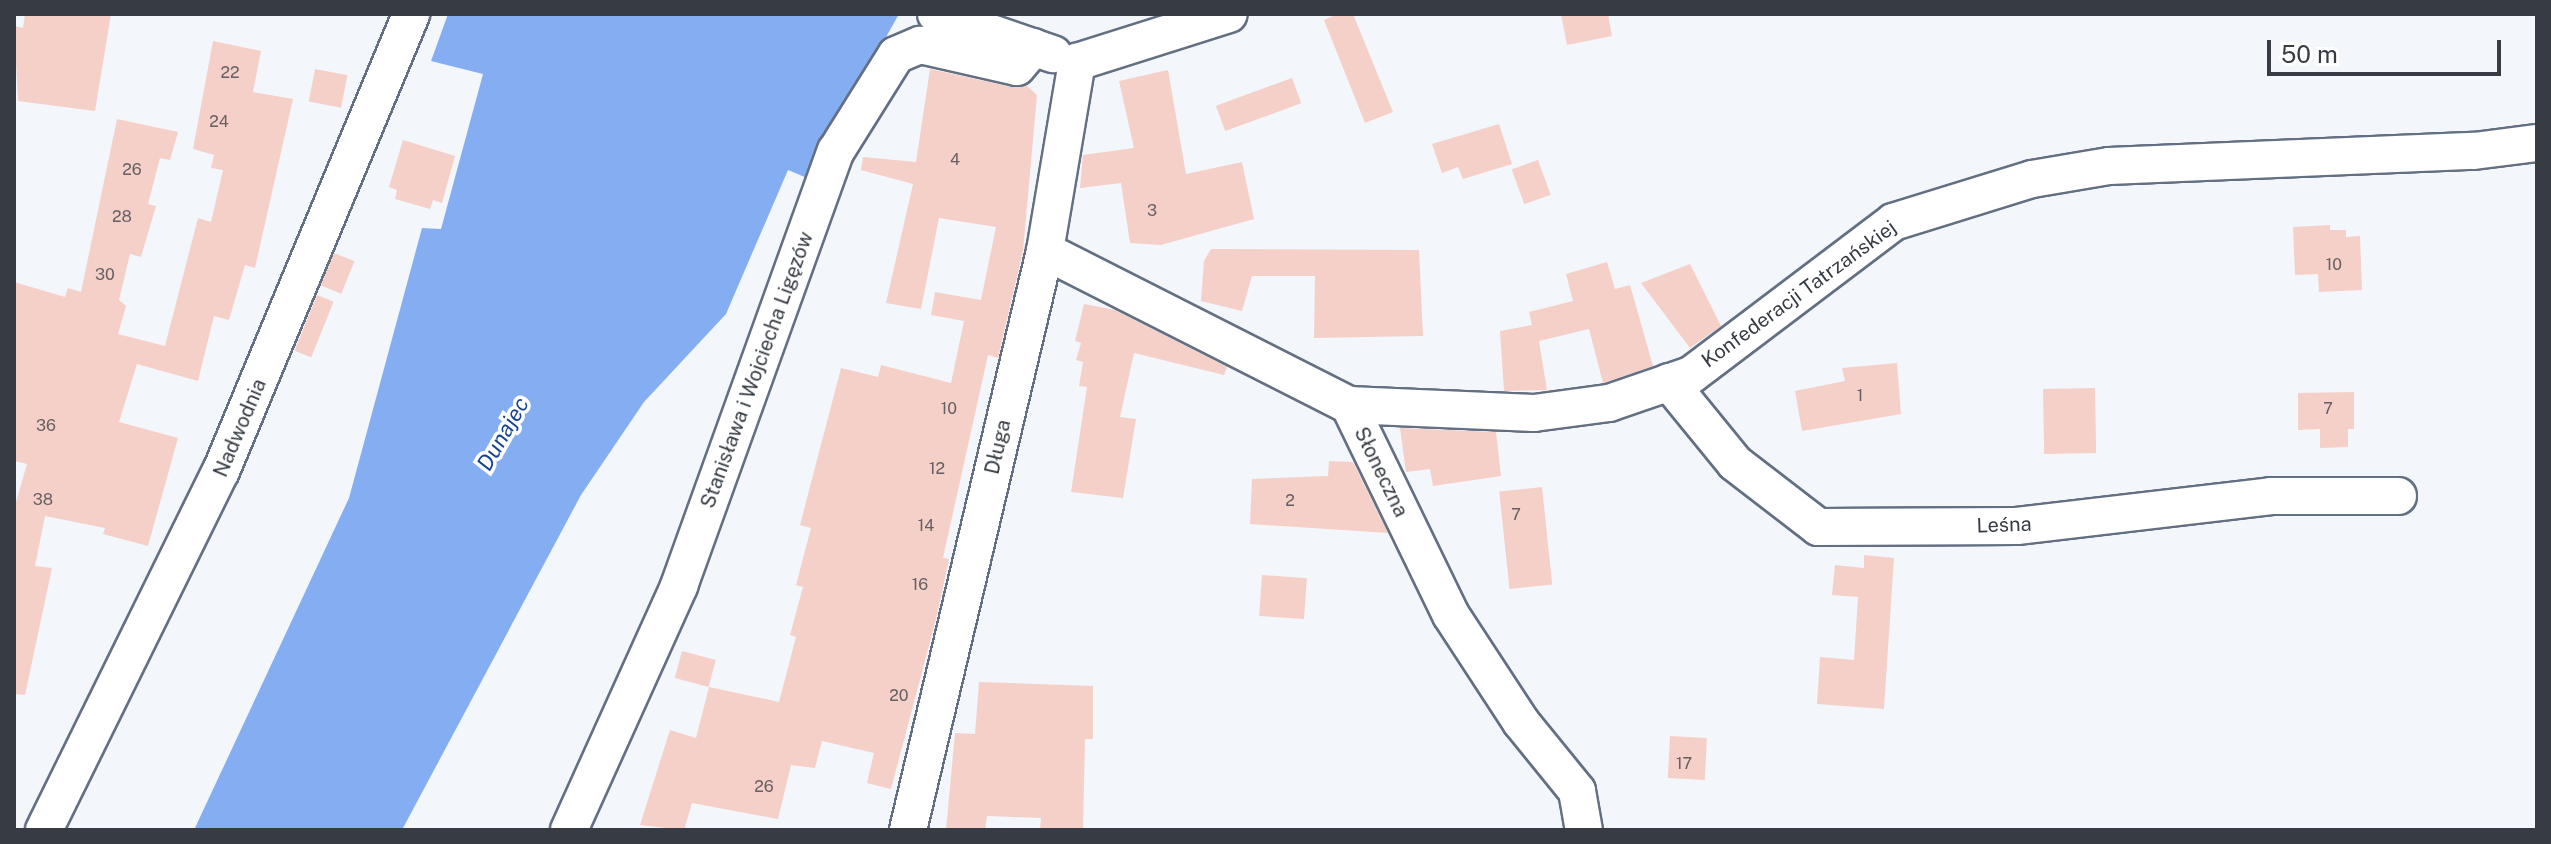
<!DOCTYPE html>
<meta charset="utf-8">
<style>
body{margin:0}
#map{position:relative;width:2551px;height:844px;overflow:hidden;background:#f3f6fb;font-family:"Public Sans",sans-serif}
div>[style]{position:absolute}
.water>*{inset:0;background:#85aef2}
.building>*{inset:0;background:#f5d0c8;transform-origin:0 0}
.roads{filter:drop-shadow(2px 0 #636f82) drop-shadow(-2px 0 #636f82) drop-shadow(0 2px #636f82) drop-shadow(0 -2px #636f82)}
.street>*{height:36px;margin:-18px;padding:0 18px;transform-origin:18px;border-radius:18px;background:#fff}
span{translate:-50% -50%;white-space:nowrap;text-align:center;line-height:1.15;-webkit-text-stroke:7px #fff;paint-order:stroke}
.number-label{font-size:16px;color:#666065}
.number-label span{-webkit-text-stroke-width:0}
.street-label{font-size:20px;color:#363b44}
.water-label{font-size:22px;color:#144391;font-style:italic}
.frame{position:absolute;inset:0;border:16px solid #363b44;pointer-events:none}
.scale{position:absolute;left:2267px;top:40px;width:234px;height:36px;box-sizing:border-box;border:4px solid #363b44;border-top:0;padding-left:10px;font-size:24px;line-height:28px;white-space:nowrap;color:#363b44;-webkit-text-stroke:6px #fff;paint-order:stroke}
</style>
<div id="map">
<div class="water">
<i style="clip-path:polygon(448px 14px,899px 14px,807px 178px,788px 170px,726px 314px,644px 402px,581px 495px,402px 830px,194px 830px,349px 498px,422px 228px,441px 229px,483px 74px,431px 61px)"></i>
</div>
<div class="building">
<i style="clip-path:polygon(25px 14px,111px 14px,95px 111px,18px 101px,14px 26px,23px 28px)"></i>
<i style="clip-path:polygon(1338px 14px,1353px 14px,1393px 112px,1365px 123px,1324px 20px)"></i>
<i style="clip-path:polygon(1561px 14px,1608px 14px,1612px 36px,1567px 45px)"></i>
<i style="clip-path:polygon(213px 41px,261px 51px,253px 92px,293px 99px,255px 268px,245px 265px,229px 320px,214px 316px,198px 381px,137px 364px,119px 422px,178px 438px,148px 546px,103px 534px,105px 528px,45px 516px,35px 566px,52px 568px,25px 695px,14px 694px,14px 509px,27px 464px,14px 461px,14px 282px,65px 297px,68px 288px,81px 292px,117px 119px,178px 132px,170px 160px,160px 158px,148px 204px,156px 206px,141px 257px,130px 254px,119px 300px,126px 306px,118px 334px,165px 346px,198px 218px,211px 222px,223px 170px,211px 168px,214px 155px,193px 149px)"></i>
<i style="left:315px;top:69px;width:33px;height:33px;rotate:11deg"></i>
<i style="clip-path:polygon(930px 69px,1012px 87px,1026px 85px,1037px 95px,1023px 251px,998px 358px,988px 355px,943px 558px,949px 559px,936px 619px,891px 789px,867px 783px,874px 753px,822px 741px,815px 768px,791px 765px,778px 819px,692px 803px,684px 830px,640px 825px,670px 730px,696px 738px,709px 687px,779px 702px,796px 637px,790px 635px,803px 587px,796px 585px,811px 528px,800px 525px,841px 368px,878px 377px,881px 365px,951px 383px,964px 321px,931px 315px,935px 292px,981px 300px,996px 227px,939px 218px,921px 309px,886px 303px,913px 184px,861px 170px,863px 157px,916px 162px)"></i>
<i style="clip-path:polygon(1168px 70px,1186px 174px,1242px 162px,1254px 219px,1161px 245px,1130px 243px,1121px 183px,1080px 188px,1083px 155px,1134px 148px,1119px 81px)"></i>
<i style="left:1292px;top:78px;width:27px;height:81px;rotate:70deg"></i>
<i style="clip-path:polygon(1499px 124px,1512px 164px,1463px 179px,1458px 167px,1442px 173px,1432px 144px)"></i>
<i style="clip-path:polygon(403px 140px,455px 156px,442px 203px,433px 200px,430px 209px,395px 199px,397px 190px,389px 187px)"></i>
<i style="left:1538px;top:160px;width:37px;height:28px;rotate:70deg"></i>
<i style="clip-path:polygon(2330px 225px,2330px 230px,2346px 230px,2346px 237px,2360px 236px,2362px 290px,2319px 292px,2318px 274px,2295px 275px,2293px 227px)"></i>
<i style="clip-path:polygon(1211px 249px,1419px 250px,1423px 336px,1314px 338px,1315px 276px,1252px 276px,1242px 311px,1201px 301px,1204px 261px)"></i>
<i style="left:334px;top:253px;width:22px;height:35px;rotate:22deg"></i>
<i style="clip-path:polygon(1607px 262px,1615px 289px,1630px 285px,1653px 366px,1603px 383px,1589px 329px,1539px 341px,1547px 390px,1504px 391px,1500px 331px,1532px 325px,1529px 312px,1573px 301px,1566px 274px)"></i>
<i style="clip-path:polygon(1690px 264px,1721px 326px,1690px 348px,1641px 283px)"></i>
<i style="left:317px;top:295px;width:18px;height:60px;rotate:22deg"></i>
<i style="clip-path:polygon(1084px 304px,1115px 310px,1227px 367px,1224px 375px,1134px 353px,1120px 417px,1136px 419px,1123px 498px,1071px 492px,1087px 387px,1079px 386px,1083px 362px,1076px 360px,1081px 343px,1075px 341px)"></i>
<i style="clip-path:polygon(1897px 363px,1901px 414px,1802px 431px,1795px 391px,1845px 381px,1842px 368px)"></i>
<i style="left:2095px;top:388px;width:65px;height:52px;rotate:89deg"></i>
<i style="clip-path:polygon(2354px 392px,2354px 429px,2348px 429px,2348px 447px,2320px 448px,2320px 429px,2298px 430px,2298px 393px)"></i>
<i style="clip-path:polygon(1400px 428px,1496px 432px,1501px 476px,1433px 486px,1430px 469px,1406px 472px)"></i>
<i style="clip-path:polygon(1329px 461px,1353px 462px,1388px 533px,1250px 524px,1252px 479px,1328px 476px)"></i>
<i style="left:1542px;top:487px;width:98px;height:43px;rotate:84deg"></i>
<i style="clip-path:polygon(1864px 555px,1894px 558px,1884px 709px,1817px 704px,1820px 657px,1854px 660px,1858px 597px,1832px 595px,1835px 565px,1864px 568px)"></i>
<i style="left:1262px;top:575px;width:45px;height:41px;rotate:4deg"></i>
<i style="left:682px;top:651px;width:35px;height:28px;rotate:15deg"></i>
<i style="clip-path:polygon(979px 682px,1093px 686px,1093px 739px,1085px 739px,1083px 830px,1040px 830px,1041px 818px,987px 816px,985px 830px,946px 830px,955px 733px,975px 734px)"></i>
<i style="left:1670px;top:736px;width:37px;height:42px;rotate:3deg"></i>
</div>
<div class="roads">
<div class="street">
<i style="left:936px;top:14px;width:124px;rotate:18.9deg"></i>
<i style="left:1077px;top:62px;width:159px;rotate:-17.5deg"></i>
<i style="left:1045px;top:251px;width:341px;rotate:26.9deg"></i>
<i style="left:1349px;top:405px;width:233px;rotate:64.1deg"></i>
<i style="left:1451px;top:615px;width:128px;rotate:56.8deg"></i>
<i style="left:1521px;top:722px;width:89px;rotate:50.9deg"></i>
<i style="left:1577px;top:791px;width:40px;rotate:80deg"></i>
<i style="left:1669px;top:382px;width:104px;rotate:50.8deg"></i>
<i style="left:1735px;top:463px;width:105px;rotate:37.6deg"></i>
<i style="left:1818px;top:527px;width:199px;rotate:-0.3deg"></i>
<i style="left:2017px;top:526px;width:256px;rotate:-6.7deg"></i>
<i style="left:2271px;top:496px;width:127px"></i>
<i style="left:1349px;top:405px;width:185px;rotate:2.5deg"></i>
<i style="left:1534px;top:413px;width:76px;rotate:-7.6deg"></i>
<i style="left:1609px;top:403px;width:87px;rotate:-18.9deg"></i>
<i style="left:1691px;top:375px;width:253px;rotate:-37.1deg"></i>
<i style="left:1893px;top:222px;width:145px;rotate:-17.2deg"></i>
<i style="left:2032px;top:179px;width:78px;rotate:-9.6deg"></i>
<i style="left:2109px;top:166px;width:365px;rotate:-2.4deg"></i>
<i style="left:2474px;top:151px;width:64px;rotate:-7.2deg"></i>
<i style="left:44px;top:830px;width:400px;rotate:-63.8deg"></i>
<i style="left:221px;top:471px;width:495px;rotate:-67.4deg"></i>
<i style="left:569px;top:830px;width:268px;rotate:-65.7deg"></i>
<i style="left:679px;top:586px;width:462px;rotate:-70.2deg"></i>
<i style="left:836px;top:151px;width:113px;rotate:-58deg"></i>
<i style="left:896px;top:55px;width:26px;rotate:-23deg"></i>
<i style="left:920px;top:45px;width:99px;rotate:12.8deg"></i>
<i style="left:1017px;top:67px;width:26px;rotate:-50deg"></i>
<i style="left:908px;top:830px;width:595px;rotate:-76.69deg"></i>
<i style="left:1045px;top:251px;width:192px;rotate:-80.4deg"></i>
</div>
</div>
<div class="number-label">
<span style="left:230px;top:73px">22</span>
<span style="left:219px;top:122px">24</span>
<span style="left:955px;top:160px">4</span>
<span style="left:132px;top:170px">26</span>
<span style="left:1152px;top:211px">3</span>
<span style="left:122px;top:217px">28</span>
<span style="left:2334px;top:265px">10</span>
<span style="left:105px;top:275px">30</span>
<span style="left:1860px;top:396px">1</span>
<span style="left:949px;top:409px">10</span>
<span style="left:2328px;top:409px">7</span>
<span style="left:46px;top:426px">36</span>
<span style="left:937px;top:469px">12</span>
<span style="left:43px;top:500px">38</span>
<span style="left:1290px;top:501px">2</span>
<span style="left:1516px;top:515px">7</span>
<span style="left:926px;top:526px">14</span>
<span style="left:920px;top:585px">16</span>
<span style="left:899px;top:696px">20</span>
<span style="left:1684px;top:764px">17</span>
<span style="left:764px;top:787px">26</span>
</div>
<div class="street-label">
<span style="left:1799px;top:294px;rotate:-36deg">Konfederacji Tatrzańskiej</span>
<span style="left:757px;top:370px;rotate:-70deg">Stanisława i Wojciecha Ligęzów</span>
<span style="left:240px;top:428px;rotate:-67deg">Nadwodnia</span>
<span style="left:998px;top:447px;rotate:-77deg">Długa</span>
<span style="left:1381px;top:472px;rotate:64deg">Słoneczna</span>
<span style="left:2004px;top:525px;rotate:-2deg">Leśna</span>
</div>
<div class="water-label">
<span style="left:503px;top:434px;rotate:-60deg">Dunajec</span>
</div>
<div class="frame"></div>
<div class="scale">50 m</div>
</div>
